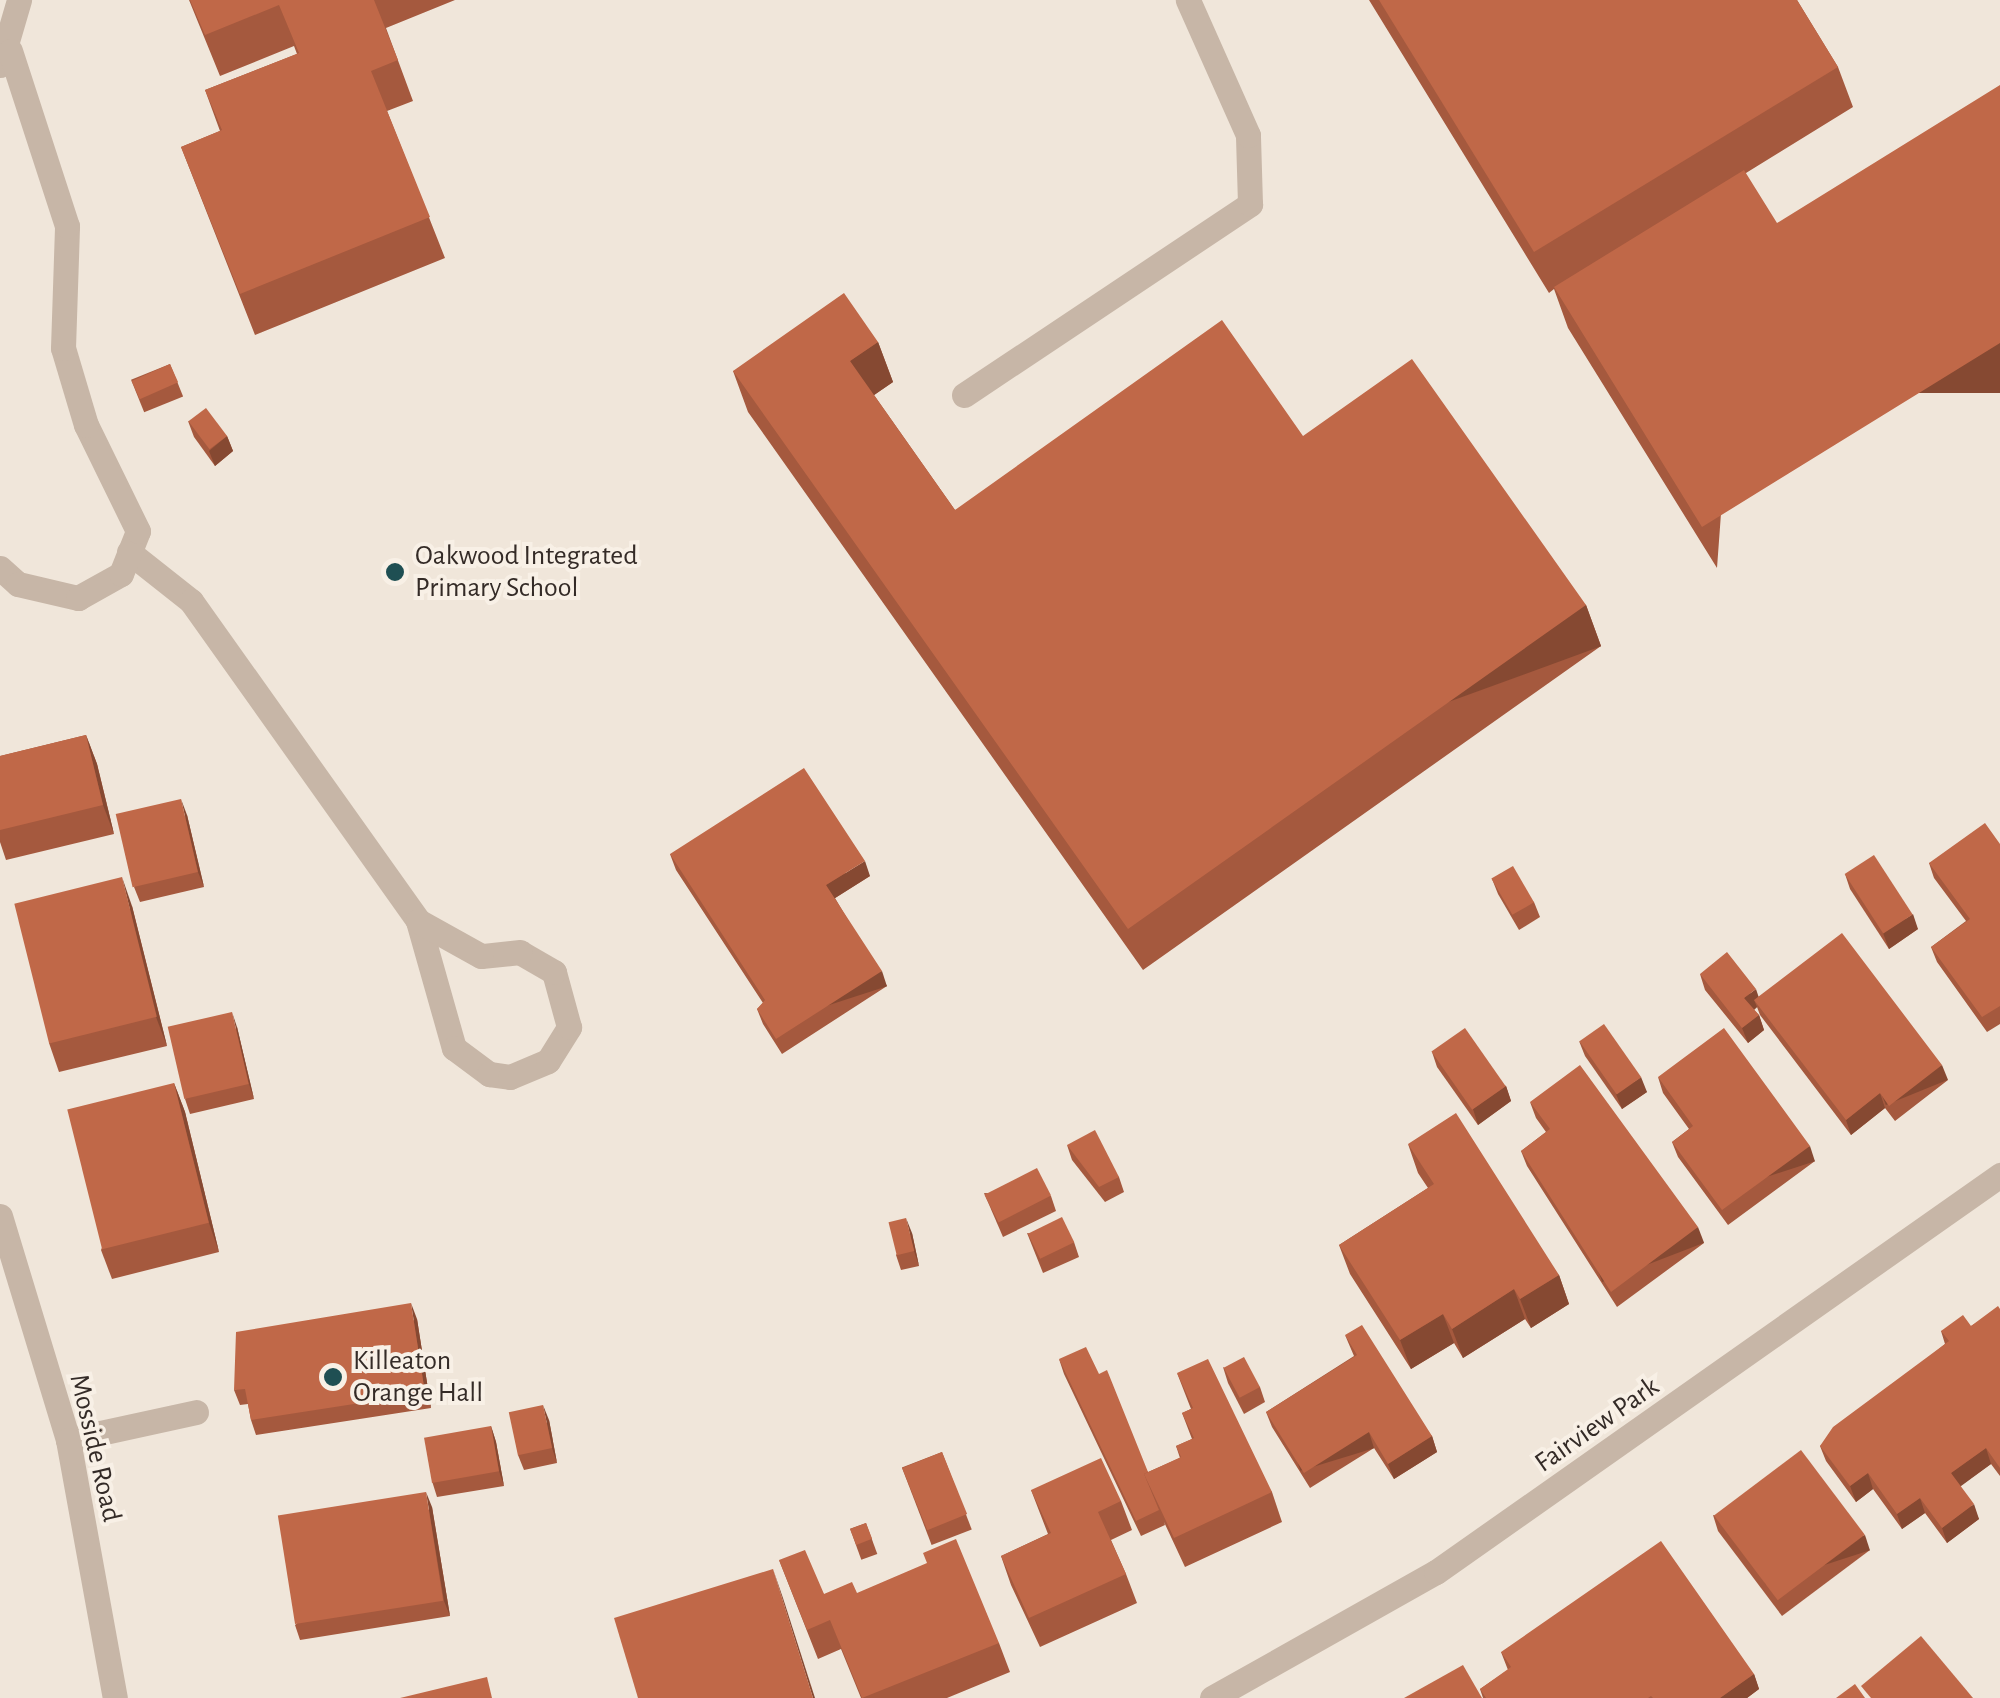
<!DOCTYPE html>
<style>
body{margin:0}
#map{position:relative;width:2000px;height:1698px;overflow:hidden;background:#f0e6da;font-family:"Alegreya Sans",sans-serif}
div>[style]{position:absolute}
.lane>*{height:25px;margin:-12.5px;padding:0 12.5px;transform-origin:12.5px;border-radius:12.5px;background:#c7b6a7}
.street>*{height:25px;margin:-12.5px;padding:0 12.5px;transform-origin:12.5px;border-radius:12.5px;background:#c7b6a7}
.wall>*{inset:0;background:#a5593e;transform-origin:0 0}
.shaded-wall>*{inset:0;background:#864932;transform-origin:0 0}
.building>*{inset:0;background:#c06848;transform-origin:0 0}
.dots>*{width:28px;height:28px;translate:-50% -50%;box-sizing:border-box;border:5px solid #f8f0e6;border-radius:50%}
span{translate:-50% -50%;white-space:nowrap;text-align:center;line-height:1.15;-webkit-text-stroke:8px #f8f0e6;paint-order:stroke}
.poi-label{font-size:28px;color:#342b27}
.left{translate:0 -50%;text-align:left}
.street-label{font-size:28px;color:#342b27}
</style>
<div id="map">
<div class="lane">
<i style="left:0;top:65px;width:68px;rotate:-73.7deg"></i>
<i style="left:964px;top:395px;width:344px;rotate:-33.7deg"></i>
<i style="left:1250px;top:204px;width:69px;rotate:-91.7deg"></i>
<i style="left:1248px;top:135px;width:148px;rotate:-114deg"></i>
<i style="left:129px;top:552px;width:79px;rotate:38.3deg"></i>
<i style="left:191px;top:601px;width:392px;rotate:54.6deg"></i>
<i style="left:418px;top:921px;width:132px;rotate:74.2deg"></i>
<i style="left:454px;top:1048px;width:44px;rotate:36.6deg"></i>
<i style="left:489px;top:1074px;width:21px;rotate:8deg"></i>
<i style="left:510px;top:1077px;width:41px;rotate:-22.8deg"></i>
<i style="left:548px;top:1061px;width:40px;rotate:-58deg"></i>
<i style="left:569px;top:1027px;width:57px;rotate:-105.3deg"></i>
<i style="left:554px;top:972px;width:39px;rotate:-150deg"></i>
<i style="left:520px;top:952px;width:39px;rotate:174deg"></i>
<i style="left:481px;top:956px;width:72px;rotate:-150.9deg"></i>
<i style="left:0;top:568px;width:24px;rotate:42deg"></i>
<i style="left:18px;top:584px;width:62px;rotate:13.1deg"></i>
<i style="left:78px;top:598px;width:49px;rotate:-29.2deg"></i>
<i style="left:121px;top:574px;width:46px;rotate:-68.4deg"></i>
<i style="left:138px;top:531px;width:118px;rotate:-116.1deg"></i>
<i style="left:86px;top:425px;width:80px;rotate:-106.6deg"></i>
<i style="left:63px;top:348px;width:122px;rotate:-88.1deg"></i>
<i style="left:67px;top:226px;width:184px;rotate:-108deg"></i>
<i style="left:68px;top:1440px;width:131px;rotate:-12.3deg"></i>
</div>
<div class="street">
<i style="left:0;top:1216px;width:234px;rotate:73.1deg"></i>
<i style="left:68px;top:1440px;width:262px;rotate:79.7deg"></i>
<i style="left:1212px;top:1698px;width:257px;rotate:-29.4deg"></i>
<i style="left:1436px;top:1572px;width:690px;rotate:-35.14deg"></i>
</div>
<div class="wall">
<i style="clip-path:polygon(189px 0,455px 0,386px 28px,413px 101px,387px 111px,445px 258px,255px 335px,181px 147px,220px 131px,205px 90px,297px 54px,294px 46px,220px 76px)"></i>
<i style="clip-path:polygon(1369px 0,1797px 0,1838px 67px,1853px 107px,1746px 173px,1717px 568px,1568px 328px,1554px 289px,1549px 293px)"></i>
<i style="clip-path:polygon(878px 342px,893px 382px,874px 395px,955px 510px,1303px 436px,1586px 605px,1601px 646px,1143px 970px,748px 412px,733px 371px)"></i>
<i style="left:170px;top:364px;width:35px;height:42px;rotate:68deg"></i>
<i style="clip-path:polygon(188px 421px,227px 436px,233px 451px,215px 466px,194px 437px)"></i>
<i style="clip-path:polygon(86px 735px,97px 764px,114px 834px,6px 860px,0 842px,0 756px)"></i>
<i style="clip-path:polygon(187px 815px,204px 887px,140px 902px,134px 887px)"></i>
<i style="clip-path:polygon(2000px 844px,2000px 1024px,1987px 1032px,1937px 962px,1931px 947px,1966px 921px,1934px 878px,1929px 863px)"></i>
<i style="clip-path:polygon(670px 854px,870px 876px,835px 898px,887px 986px,782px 1054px,763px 1024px,757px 1009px,763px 1003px,676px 870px)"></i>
<i style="clip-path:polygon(1845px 874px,1918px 929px,1889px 949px,1850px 889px)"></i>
<i style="clip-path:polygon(1492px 879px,1534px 902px,1540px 917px,1519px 930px,1498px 894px)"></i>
<i style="clip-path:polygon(132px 906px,167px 1046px,59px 1072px,49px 1043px)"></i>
<i style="clip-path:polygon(1700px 974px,1759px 997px,1948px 1080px,1895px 1121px,1885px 1108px,1851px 1135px,1760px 1015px,1757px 1007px,1754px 1010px,1759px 1015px,1764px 1030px,1748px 1043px,1705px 990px)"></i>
<i style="clip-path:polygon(237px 1027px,254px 1099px,190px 1114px,185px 1099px)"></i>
<i style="clip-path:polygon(1579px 1041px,1647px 1092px,1622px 1109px,1585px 1056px)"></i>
<i style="clip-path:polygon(1432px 1052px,1506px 1086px,1511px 1101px,1478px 1125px,1437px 1067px)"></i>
<i style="clip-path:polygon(1658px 1077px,1815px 1161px,1728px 1225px,1678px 1157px,1672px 1142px,1689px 1129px,1663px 1093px)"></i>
<i style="clip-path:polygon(174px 1083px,185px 1112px,219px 1252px,112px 1279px,101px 1250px)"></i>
<i style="clip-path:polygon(1530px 1102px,1704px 1243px,1617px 1307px,1527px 1166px,1521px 1151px,1546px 1132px,1536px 1118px)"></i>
<i style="clip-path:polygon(1408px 1144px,1559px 1275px,1569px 1304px,1531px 1328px,1525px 1319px,1463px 1358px,1454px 1343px,1411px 1369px,1350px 1274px,1339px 1245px,1428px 1188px,1418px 1173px)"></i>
<i style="clip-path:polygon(1067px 1145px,1119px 1177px,1124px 1192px,1105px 1202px,1072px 1160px)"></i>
<i style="clip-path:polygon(984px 1193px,1051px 1196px,1056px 1211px,1003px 1237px)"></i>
<i style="clip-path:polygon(912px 1233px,919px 1266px,901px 1270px,896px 1255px)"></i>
<i style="clip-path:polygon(1027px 1233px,1074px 1242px,1079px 1257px,1043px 1273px)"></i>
<i style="clip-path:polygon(2000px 1309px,2000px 1476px,1991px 1464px,1960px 1486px,1979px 1519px,1947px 1543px,1925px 1513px,1902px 1529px,1873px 1489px,1856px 1502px,1826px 1461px,1820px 1446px,1945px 1344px,1941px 1331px,1971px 1326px)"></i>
<i style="clip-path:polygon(417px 1319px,431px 1408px,256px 1435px,251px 1420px,248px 1404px,240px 1405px,234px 1390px)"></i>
<i style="clip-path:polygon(1345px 1335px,1432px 1436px,1437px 1452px,1394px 1479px,1374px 1448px,1310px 1488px,1272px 1427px,1266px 1412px,1354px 1356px)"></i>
<i style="clip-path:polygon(1059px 1359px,1148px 1472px,1180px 1458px,1176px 1446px,1192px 1439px,1182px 1413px,1191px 1409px,1177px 1373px,1272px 1492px,1282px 1522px,1185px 1567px,1164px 1522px,1165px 1525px,1141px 1536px,1064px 1374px)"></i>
<i style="clip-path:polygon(1223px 1367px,1260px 1387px,1265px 1402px,1244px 1414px,1228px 1383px)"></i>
<i style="clip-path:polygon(549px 1420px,557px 1463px,524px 1470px,518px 1455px)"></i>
<i style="clip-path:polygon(491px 1426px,496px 1442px,504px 1486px,437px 1497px,432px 1481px)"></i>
<i style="left:942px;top:1452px;width:83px;height:43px;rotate:69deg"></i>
<i style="clip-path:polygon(1031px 1490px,1121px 1501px,1132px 1530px,1111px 1540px,1126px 1574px,1137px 1603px,1040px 1647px,1011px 1585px,1001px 1556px,1048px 1534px)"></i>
<i style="clip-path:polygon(432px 1507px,450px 1616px,300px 1640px,295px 1625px)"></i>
<i style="clip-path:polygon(1713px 1515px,1870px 1550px,1782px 1616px,1718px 1531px)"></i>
<i style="left:866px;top:1523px;width:33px;height:17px;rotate:70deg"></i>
<i style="clip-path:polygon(779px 1560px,824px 1594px,857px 1593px,999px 1643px,1010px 1672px,947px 1698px,861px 1698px,841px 1649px,818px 1659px)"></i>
<i style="clip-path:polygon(1501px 1652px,1754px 1674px,1759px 1689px,1747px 1698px,1483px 1698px,1480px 1689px,1508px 1670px)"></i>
</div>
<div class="shaded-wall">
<i style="clip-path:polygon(878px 342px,893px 382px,864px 402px,850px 361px)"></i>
<i style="left:2000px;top:343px;width:50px;height:350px;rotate:90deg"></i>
<i style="clip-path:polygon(227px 436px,233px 451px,215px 466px,209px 451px)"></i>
<i style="left:1586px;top:605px;width:44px;height:561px;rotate:70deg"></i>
<i style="clip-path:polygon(86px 735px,97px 764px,114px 834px,103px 805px)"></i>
<i style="clip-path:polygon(181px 799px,187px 815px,204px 887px,198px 872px)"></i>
<i style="clip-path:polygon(865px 861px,870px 876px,832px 900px,826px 885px)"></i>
<i style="clip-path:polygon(122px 877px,132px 906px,167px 1046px,156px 1017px)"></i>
<i style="clip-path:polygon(1913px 914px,1918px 929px,1889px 949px,1883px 933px)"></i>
<i style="left:882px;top:971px;width:16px;height:126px;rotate:72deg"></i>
<i style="clip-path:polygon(1756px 989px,1761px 1004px,1754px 1000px,1757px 1007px,1750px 1013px,1744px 998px)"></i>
<i style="clip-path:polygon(232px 1012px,237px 1027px,254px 1099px,249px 1084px)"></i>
<i style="clip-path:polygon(1759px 1015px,1764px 1030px,1748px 1043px,1742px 1028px)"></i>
<i style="left:1942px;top:1065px;width:16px;height:67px;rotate:68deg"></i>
<i style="clip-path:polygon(1641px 1077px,1647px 1092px,1622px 1109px,1616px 1094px)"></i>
<i style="clip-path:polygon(174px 1083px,185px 1112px,219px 1252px,209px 1223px)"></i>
<i style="clip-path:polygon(1506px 1086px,1511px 1101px,1478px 1125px,1473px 1109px)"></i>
<i style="clip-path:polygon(1880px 1093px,1885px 1108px,1851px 1135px,1846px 1120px)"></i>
<i style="left:1810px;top:1146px;width:16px;height:109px;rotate:72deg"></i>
<i style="clip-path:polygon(906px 1218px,912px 1233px,919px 1266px,914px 1251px)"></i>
<i style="left:1698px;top:1227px;width:17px;height:109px;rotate:69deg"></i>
<i style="clip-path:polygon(1559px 1275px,1569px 1304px,1531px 1328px,1520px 1299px)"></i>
<i style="clip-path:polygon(1514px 1289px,1525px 1319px,1463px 1358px,1452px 1329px)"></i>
<i style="clip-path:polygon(411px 1303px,417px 1319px,431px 1408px,425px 1393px)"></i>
<i style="clip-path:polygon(1443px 1314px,1454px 1343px,1411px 1369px,1400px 1340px)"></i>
<i style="clip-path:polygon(543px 1405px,549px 1420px,557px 1463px,552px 1448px)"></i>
<i style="clip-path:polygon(491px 1426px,496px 1442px,504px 1486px,499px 1471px)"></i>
<i style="left:1369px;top:1432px;width:17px;height:77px;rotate:73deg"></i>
<i style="clip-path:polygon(1432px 1436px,1437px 1452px,1394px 1479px,1388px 1464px)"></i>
<i style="clip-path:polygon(1986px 1448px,1991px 1464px,1957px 1489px,1951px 1473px)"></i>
<i style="clip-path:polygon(1868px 1473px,1873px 1489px,1856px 1502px,1850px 1486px)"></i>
<i style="clip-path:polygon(426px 1492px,432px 1507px,450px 1616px,444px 1601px)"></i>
<i style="clip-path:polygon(1920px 1498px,1925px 1513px,1902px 1529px,1897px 1514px)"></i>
<i style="clip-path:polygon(1974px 1504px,1979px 1519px,1947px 1543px,1942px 1528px)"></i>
<i style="left:1865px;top:1535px;width:16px;height:110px;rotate:72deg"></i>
<i style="clip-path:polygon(773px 1569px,783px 1598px,815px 1698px,813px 1698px)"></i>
<i style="clip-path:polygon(1754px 1674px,1759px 1689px,1747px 1698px,1720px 1698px)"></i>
</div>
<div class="building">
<i style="clip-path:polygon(190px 0,374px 0,398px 60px,371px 71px,430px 217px,240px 294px,181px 147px,222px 130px,205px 90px,299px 53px,279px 5px,205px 35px)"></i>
<i style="clip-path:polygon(1379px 0,1797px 0,1838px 67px,1534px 252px)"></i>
<i style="clip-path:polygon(2000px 85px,2000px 343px,1702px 527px,1554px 287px,1744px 170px,1777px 223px)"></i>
<i style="clip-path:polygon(844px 293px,878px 342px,850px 361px,955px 510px,1222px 320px,1303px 436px,1412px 359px,1586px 605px,1128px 929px,733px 371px)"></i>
<i style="left:170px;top:364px;width:20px;height:42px;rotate:66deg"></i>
<i style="left:206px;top:408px;width:35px;height:22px;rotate:53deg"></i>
<i style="clip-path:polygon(86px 735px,103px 805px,0 830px,0 756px)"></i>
<i style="clip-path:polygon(804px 768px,865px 861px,826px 885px,882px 971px,776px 1039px,757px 1009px,765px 1000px,670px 854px)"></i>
<i style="left:181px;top:799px;width:75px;height:67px;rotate:77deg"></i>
<i style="clip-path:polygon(1985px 823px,2000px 844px,2000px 1006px,1982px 1017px,1931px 947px,1970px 919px,1929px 863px)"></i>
<i style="left:1874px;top:855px;width:71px;height:35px;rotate:57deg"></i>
<i style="left:1513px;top:866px;width:42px;height:25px;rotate:60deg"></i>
<i style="left:122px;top:877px;width:144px;height:111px;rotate:76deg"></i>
<i style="clip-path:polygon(1842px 933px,1942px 1065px,1889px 1106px,1880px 1093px,1846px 1120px,1754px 1000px)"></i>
<i style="clip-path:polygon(1727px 952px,1756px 989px,1744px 998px,1759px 1015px,1742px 1028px,1700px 974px)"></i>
<i style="left:232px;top:1012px;width:74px;height:66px;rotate:77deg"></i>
<i style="left:1604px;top:1024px;width:65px;height:30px;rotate:55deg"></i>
<i style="left:1465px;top:1028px;width:71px;height:41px;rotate:55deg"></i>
<i style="clip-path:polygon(1724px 1028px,1810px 1146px,1722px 1210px,1672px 1142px,1693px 1126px,1658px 1077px)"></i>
<i style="clip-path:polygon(1580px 1065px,1698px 1227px,1611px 1292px,1521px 1151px,1550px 1129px,1530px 1102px)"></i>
<i style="left:174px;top:1083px;width:144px;height:110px;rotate:76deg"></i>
<i style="clip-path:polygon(1456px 1113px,1559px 1275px,1520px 1299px,1514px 1289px,1452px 1329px,1443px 1314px,1400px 1340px,1339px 1245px,1434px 1184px,1408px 1144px)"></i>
<i style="clip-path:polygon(1095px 1130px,1119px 1177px,1099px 1187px,1067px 1145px)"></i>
<i style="left:1037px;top:1168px;width:31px;height:59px;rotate:63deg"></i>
<i style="left:1062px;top:1217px;width:28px;height:38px;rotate:64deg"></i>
<i style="left:906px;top:1218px;width:34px;height:18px;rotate:76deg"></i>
<i style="clip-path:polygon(411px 1303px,425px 1393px,251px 1420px,245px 1389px,234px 1390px,236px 1332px)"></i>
<i style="clip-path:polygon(1998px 1306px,2000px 1309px,2000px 1468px,1986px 1448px,1951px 1473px,1974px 1504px,1942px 1528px,1920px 1498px,1897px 1514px,1868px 1473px,1850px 1486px,1820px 1446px,1833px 1427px,1949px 1341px,1941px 1331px,1963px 1315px,1971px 1326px)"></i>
<i style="clip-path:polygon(1362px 1325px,1432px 1436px,1388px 1464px,1369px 1432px,1304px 1473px,1266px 1412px,1357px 1355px,1345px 1335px)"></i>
<i style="clip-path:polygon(1086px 1347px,1099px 1374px,1107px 1370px,1148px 1472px,1144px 1474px,1159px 1510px,1136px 1521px,1059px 1359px)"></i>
<i style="left:1244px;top:1357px;width:34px;height:23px;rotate:62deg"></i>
<i style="clip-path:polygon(1208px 1359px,1272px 1492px,1174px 1538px,1144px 1474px,1181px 1457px,1176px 1446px,1194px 1438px,1182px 1413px,1193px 1408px,1177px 1373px)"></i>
<i style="left:543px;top:1405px;width:44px;height:35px;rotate:78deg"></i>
<i style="left:491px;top:1426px;width:46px;height:68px;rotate:80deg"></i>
<i style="left:1801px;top:1450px;width:106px;height:109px;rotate:53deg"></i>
<i style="left:942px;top:1452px;width:67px;height:43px;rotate:68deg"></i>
<i style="clip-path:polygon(1101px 1458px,1121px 1501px,1098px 1512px,1126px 1574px,1029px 1618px,1001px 1556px,1051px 1533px,1031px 1490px)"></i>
<i style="left:426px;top:1492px;width:110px;height:150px;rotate:81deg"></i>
<i style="left:866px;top:1523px;width:17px;height:17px;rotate:69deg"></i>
<i style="clip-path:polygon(956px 1539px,999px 1643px,862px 1698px,830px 1620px,807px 1630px,779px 1560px,805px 1550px,824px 1594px,852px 1582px,857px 1593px,927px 1563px,923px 1553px)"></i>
<i style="clip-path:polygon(1661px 1541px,1754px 1674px,1720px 1698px,1653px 1698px,1651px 1696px,1648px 1698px,1486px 1698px,1480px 1689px,1511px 1667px,1501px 1652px)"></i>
<i style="clip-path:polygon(773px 1569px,813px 1698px,638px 1698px,614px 1618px)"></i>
<i style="clip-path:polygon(1921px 1636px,1973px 1698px,1871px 1698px,1861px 1686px)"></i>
<i style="clip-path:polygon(1463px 1665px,1482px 1698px,1404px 1698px)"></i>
<i style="clip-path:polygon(487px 1677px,492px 1698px,400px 1698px)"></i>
<i style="clip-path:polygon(1855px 1684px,1865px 1698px,1836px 1698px)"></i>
</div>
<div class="dots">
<i style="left:395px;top:572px;background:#1f4f53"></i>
<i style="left:333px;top:1377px;background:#1f4f53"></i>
</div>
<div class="poi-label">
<span class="left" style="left:415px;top:572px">Oakwood Integrated<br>Primary School</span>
<span class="left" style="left:353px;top:1377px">Killeaton<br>Orange Hall</span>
</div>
<div class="street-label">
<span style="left:1597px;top:1425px;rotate:-35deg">Fairview Park</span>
<span style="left:95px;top:1448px;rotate:77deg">Mosside Road</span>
</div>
</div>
